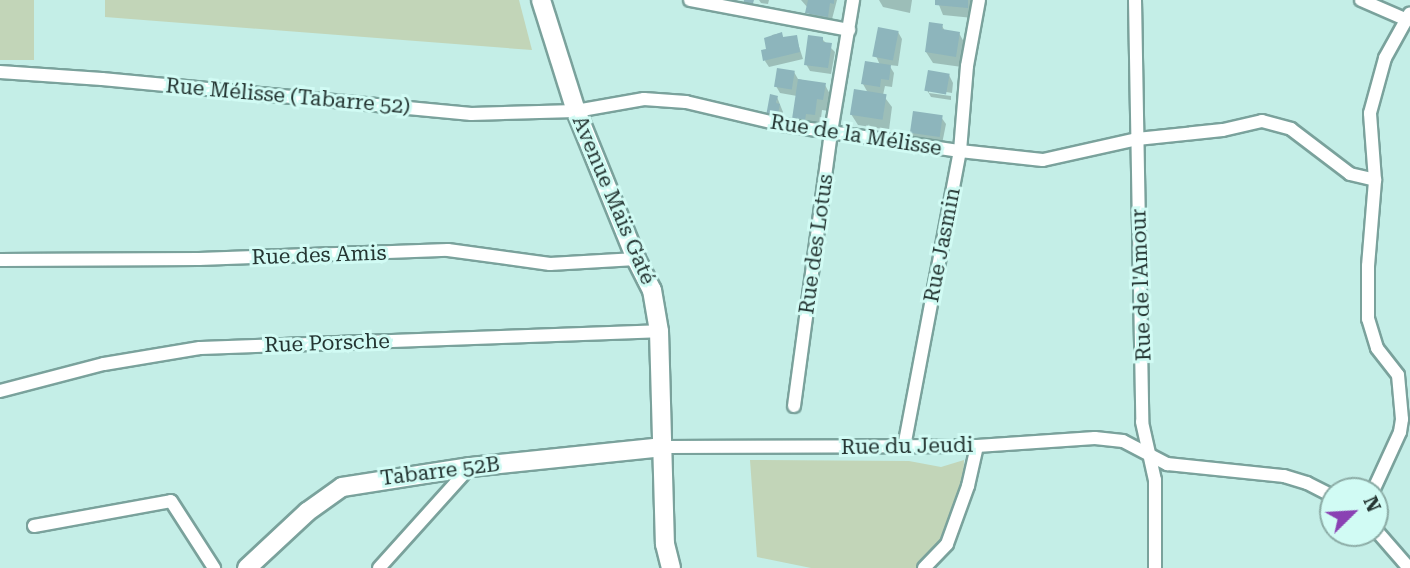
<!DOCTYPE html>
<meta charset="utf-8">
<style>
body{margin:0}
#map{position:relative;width:1410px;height:568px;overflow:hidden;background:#c4eee7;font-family:"Roboto Serif",serif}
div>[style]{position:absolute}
.green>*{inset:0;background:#c2d5b8;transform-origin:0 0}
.shadow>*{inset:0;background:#0003}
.building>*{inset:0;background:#8db5bc;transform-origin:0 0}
.roads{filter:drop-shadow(2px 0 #7aa29c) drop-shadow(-2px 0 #7aa29c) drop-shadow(0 2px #7aa29c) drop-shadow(0 -2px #7aa29c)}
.street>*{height:12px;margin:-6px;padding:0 6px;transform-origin:6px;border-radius:6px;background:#fff}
.secondary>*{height:18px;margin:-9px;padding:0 9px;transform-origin:9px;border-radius:9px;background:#fff}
span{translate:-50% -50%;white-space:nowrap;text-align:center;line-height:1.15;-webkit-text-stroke:6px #d1fbf4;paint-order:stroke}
.street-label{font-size:21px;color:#243532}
.north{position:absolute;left:1319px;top:477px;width:70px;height:70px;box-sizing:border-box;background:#d1fbf4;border:2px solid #8caca6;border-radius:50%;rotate:66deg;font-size:19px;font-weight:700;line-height:28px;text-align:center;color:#243532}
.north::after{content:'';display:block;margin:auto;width:24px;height:32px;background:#8a41b3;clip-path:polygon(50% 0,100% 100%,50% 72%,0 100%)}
</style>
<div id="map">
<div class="green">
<i style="left:0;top:0;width:34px;height:60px"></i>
<i style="clip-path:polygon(105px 0,519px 0,532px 50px,105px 17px)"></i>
<i style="clip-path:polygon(750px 460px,909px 461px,941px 467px,964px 460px,963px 488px,938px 547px,916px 568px,811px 568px,757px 557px)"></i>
</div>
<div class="shadow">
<i style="clip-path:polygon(759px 0,769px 0,768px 4px,761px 3px)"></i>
<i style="clip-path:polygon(801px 0,837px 0,831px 23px,811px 20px,808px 8px)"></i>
<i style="clip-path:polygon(879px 0,912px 0,910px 13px,883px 7px)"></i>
<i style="clip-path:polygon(937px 0,975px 0,973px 18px,943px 15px)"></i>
<i style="clip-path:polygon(942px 26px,945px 31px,959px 33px,965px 44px,962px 67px,933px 63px,926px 52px)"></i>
<i style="clip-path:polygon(898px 32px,902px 39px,898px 66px,889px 65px,894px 73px,892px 87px,885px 86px,883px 95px,892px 107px,889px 130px,858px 125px,851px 114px,868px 93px,863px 84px,880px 65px,876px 56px)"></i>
<i style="clip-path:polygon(781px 33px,784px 39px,796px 37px,803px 59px,769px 67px,765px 61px,772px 35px)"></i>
<i style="clip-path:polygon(822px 39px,835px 52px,831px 74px,810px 71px,806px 64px)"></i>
<i style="clip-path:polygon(794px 72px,798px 79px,825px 85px,831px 96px,829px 111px,822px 110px,820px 126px,801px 130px,794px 119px,797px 96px,780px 93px,776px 86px)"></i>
<i style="clip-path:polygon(949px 75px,953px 83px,952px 93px,929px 89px,929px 93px,951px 96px,951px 100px,931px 97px,927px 90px)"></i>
<i style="clip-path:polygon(777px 97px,783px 112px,780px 125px,772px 123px)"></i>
<i style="clip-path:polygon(941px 117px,946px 124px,942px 144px,916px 140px,911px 133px)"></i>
</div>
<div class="building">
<i style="clip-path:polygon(744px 0,754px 0,752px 7px,743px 5px)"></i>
<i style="clip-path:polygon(808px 0,834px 0,834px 4px,830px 3px,828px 17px,805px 13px)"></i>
<i style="clip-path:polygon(935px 0,968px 0,968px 8px,935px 5px)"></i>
<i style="clip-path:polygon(929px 22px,943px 24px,942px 29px,960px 32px,956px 57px,925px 52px)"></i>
<i style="left:878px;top:27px;width:21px;height:30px;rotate:11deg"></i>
<i style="clip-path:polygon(782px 32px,783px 37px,797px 35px,800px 52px,763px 61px,761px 50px,766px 49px,764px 38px)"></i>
<i style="clip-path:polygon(808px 35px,823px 37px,823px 42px,832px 43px,828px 68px,804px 65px)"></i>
<i style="clip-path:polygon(865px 61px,891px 65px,889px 80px,881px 79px,880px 87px,861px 84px)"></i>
<i style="left:777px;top:68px;width:18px;height:19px;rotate:9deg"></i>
<i style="left:928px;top:70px;width:22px;height:21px;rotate:10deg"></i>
<i style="clip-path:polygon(798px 79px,826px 83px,823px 100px,817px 99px,815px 115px,806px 114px,805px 121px,792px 119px)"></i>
<i style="left:854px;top:89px;width:33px;height:26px;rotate:9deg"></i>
<i style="clip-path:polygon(770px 94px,778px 96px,776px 103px,780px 104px,777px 119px,766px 116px)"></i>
<i style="left:913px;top:111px;width:30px;height:22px;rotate:8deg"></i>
</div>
<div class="roads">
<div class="street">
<i style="left:690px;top:0;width:162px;rotate:10.7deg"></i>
<i style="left:1135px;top:0;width:422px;rotate:89deg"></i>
<i style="left:1142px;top:422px;width:59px;rotate:77.4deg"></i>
<i style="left:1155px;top:480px;width:88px;rotate:90deg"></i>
<i style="left:1361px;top:0;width:50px;rotate:23.5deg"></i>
<i style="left:0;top:72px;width:102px;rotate:3.9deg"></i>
<i style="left:102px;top:79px;width:371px;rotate:5.4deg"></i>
<i style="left:471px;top:114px;width:105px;rotate:-1.6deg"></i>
<i style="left:576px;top:111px;width:69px;rotate:-10deg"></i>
<i style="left:644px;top:99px;width:42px;rotate:4.1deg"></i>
<i style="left:686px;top:102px;width:100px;rotate:13.3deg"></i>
<i style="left:783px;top:125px;width:179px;rotate:8.4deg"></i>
<i style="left:960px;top:151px;width:83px;rotate:6.2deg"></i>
<i style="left:1043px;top:160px;width:96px;rotate:-12.6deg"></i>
<i style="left:1137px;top:139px;width:86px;rotate:-6deg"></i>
<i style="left:1223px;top:130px;width:40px;rotate:-13deg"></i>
<i style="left:1262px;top:121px;width:30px;rotate:15deg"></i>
<i style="left:1291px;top:129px;width:74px;rotate:37.3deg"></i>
<i style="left:1350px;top:174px;width:26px;rotate:13deg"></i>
<i style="left:0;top:260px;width:199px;rotate:-0.3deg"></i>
<i style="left:199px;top:259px;width:249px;rotate:-2.1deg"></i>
<i style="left:448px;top:250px;width:103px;rotate:7.8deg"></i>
<i style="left:550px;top:264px;width:86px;rotate:-3.3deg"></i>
<i style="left:0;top:391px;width:107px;rotate:-14.6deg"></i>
<i style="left:104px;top:364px;width:97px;rotate:-9.5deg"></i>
<i style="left:200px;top:348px;width:459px;rotate:-2.1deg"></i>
<i style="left:794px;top:406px;width:276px;rotate:-82.3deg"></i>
<i style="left:831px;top:132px;width:134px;rotate:-80.5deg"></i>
<i style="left:664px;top:447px;width:313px;rotate:-0.2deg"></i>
<i style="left:977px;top:446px;width:118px;rotate:-3.9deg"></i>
<i style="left:1095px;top:438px;width:28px;rotate:6deg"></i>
<i style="left:1123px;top:441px;width:50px;rotate:27.6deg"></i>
<i style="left:1167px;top:464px;width:118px;rotate:5.9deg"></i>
<i style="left:1284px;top:476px;width:24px;rotate:17deg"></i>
<i style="left:1307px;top:483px;width:29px;rotate:27deg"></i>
<i style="left:904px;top:447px;width:301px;rotate:-79.3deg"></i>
<i style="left:960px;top:151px;width:85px;rotate:-85.3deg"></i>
<i style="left:967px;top:66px;width:67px;rotate:-79.7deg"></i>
<i style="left:1373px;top:491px;width:65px;rotate:-65.4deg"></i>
<i style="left:1400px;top:432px;width:13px;rotate:-81deg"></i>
<i style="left:1402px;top:419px;width:44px;rotate:-95.2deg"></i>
<i style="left:1398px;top:375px;width:34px;rotate:-128deg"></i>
<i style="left:1377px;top:348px;width:30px;rotate:-107deg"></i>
<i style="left:1368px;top:319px;width:53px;rotate:-90deg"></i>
<i style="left:1368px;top:266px;width:86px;rotate:-85.3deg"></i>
<i style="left:1375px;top:180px;width:67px;rotate:-94.3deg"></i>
<i style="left:1370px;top:113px;width:57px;rotate:-74.7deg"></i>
<i style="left:1385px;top:58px;width:51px;rotate:-60.9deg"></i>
<i style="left:34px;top:526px;width:139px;rotate:-10.3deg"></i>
<i style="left:171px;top:501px;width:80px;rotate:57.3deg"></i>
<i style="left:1375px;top:529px;width:52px;rotate:48.9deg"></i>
<i style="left:379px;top:568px;width:136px;rotate:-48deg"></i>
<i style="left:924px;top:568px;width:33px;rotate:-46deg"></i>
<i style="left:947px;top:544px;width:62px;rotate:-70.1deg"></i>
<i style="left:968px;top:486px;width:41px;rotate:-77.3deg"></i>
</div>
<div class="secondary">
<i style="left:541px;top:0;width:116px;rotate:72.5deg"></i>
<i style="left:576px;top:111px;width:160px;rotate:67.9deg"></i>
<i style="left:636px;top:259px;width:35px;rotate:63deg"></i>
<i style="left:652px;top:290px;width:42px;rotate:80.3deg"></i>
<i style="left:659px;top:331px;width:213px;rotate:88.4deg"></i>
<i style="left:665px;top:544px;width:25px;rotate:76deg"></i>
<i style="left:247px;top:568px;width:82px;rotate:-43deg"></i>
<i style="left:307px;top:512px;width:43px;rotate:-35.5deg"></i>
<i style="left:342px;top:487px;width:130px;rotate:-8.9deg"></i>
<i style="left:470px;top:467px;width:195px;rotate:-5.9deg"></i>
</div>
</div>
<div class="street-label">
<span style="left:288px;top:96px;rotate:5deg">Rue Mélisse (Tabarre 52)</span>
<span style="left:856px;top:135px;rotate:9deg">Rue de la Mélisse</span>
<span style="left:614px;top:200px;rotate:67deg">Avenue Maïs Gaté</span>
<span style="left:816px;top:244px;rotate:-82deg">Rue des Lotus</span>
<span style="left:942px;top:245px;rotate:-79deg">Rue Jasmin</span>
<span style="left:319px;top:255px;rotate:-2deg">Rue des Amis</span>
<span style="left:1141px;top:285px;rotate:-92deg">Rue de l'Amour</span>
<span style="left:327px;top:343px;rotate:-2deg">Rue Porsche</span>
<span style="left:907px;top:446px;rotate:-1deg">Rue du Jeudi</span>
<span style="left:440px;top:471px;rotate:-7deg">Tabarre 52B</span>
</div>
<div class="north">N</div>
</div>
